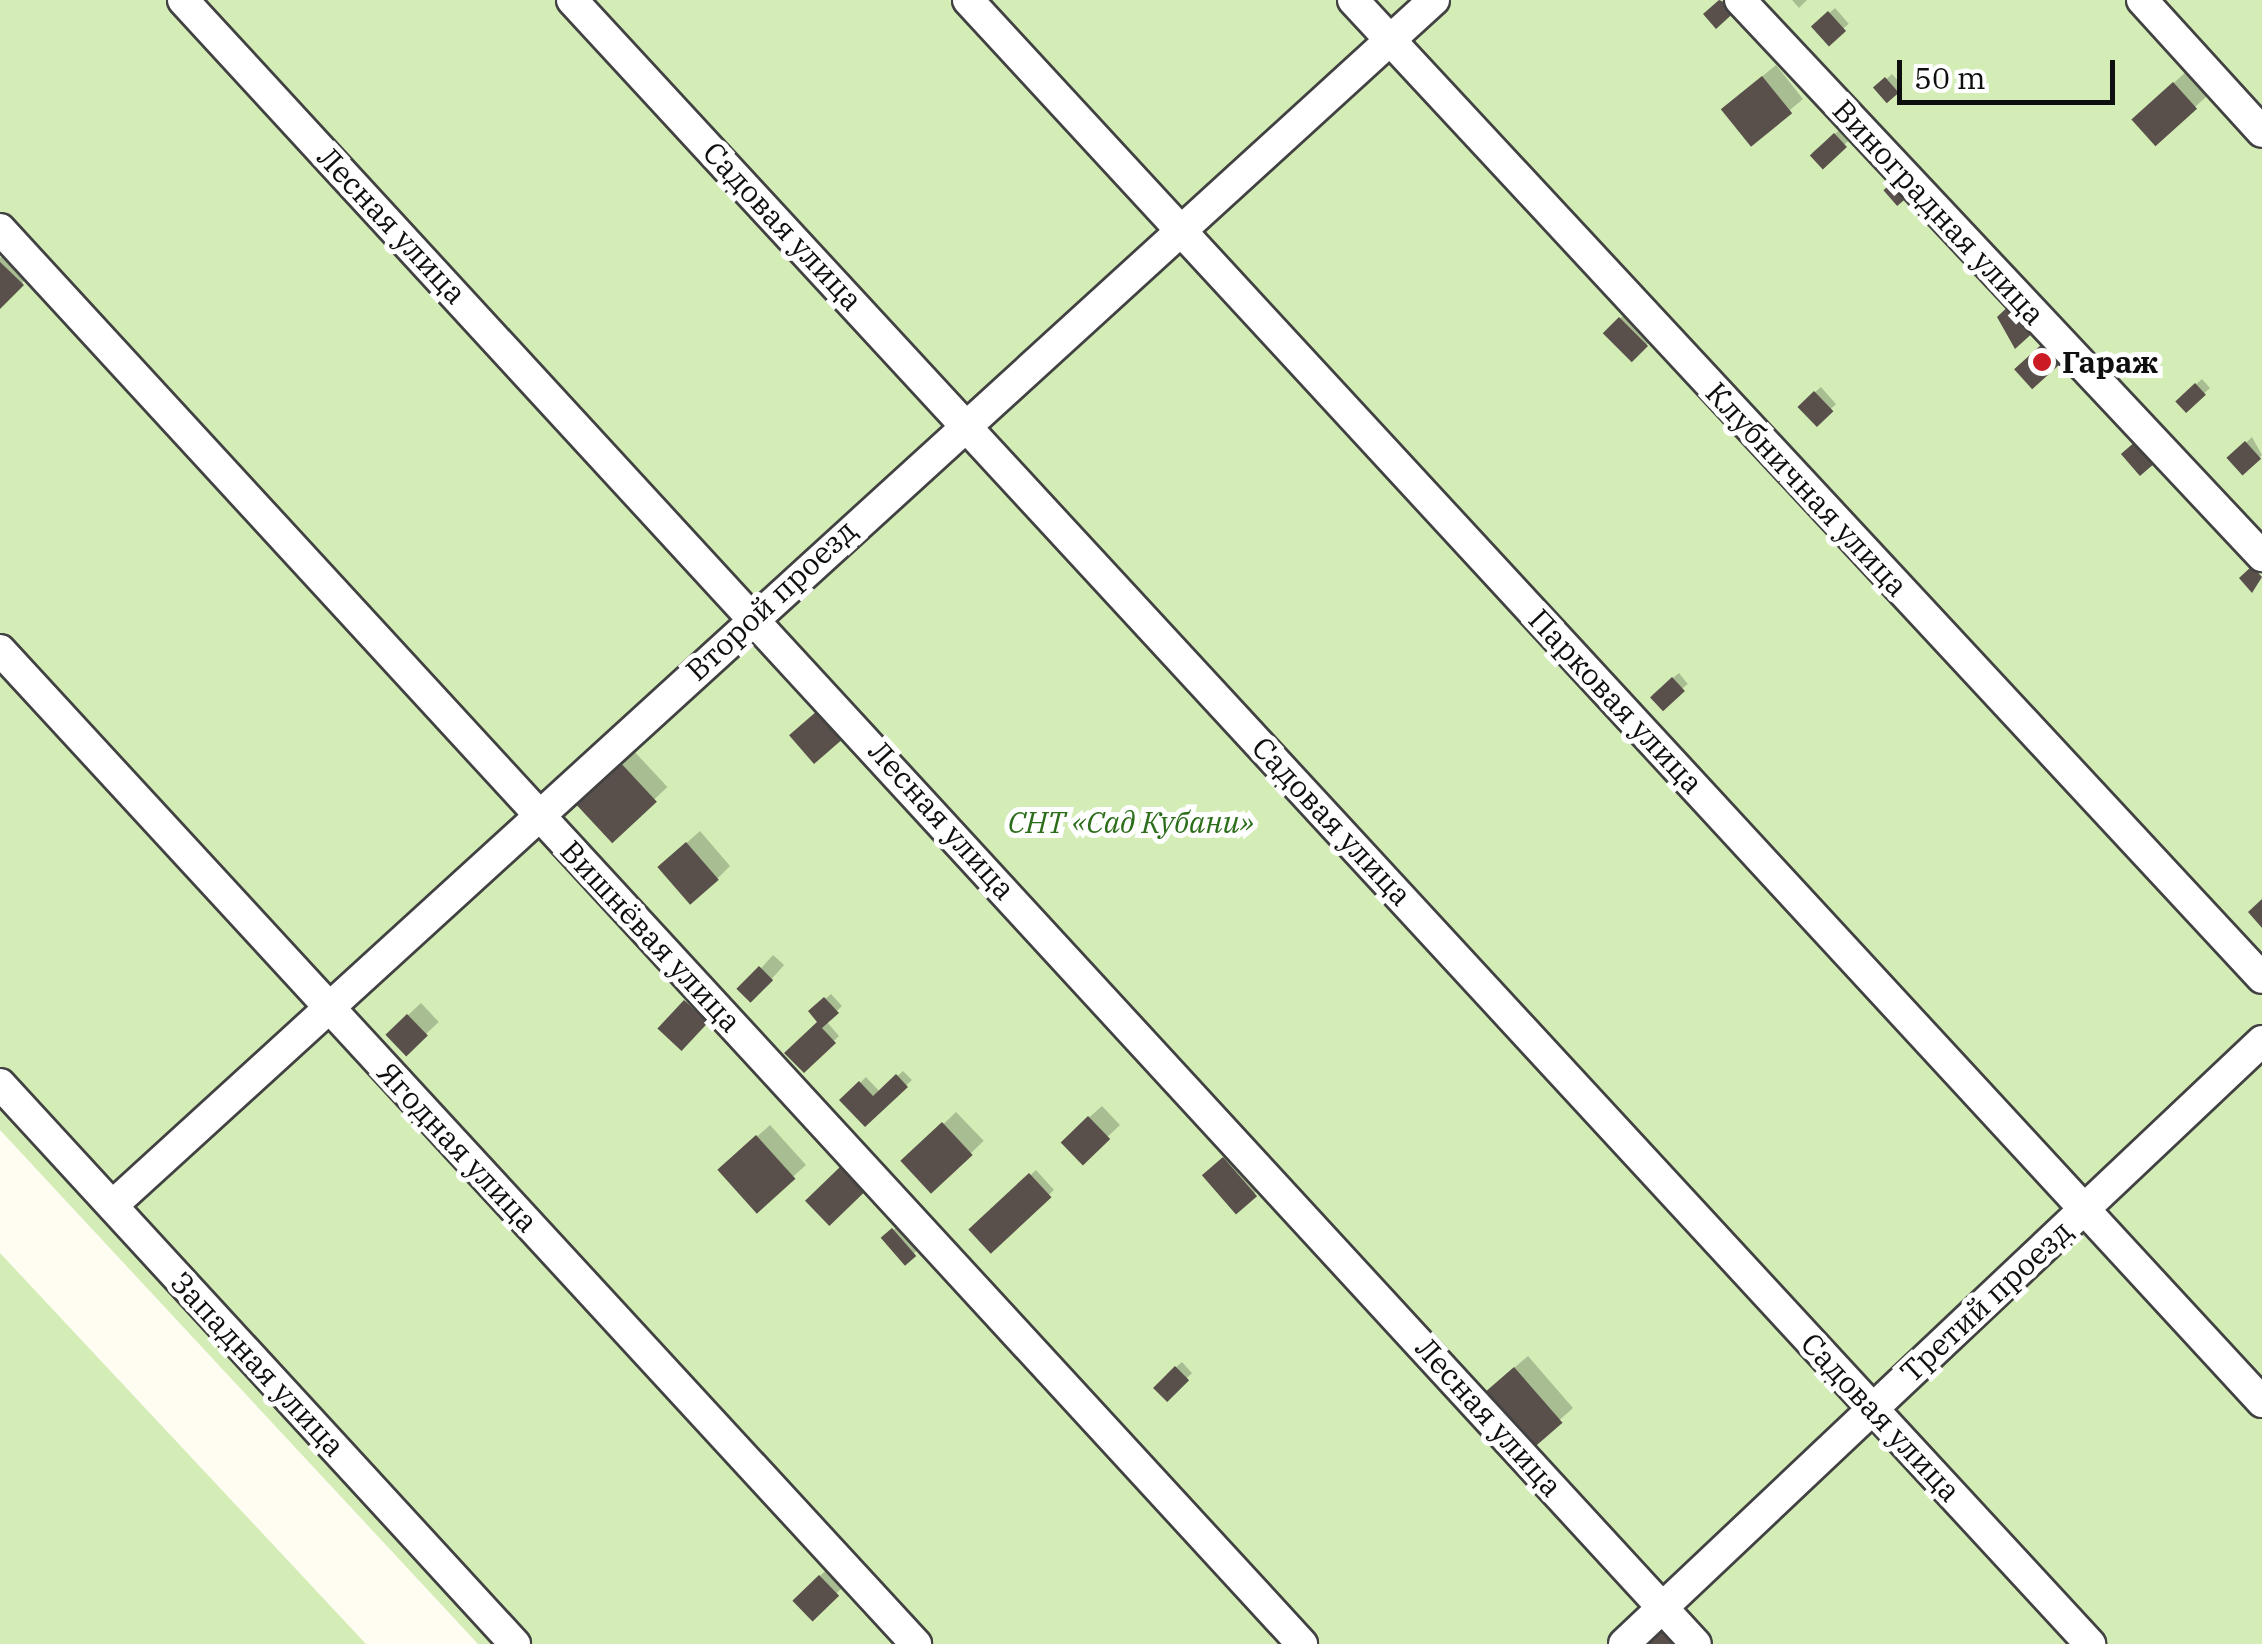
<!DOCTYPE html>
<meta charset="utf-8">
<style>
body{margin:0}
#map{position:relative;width:2262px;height:1644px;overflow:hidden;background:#fffcf2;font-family:"IBM Plex Serif",serif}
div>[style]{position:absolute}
.green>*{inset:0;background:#d4edb7}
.shadow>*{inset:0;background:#0003;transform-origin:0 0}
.building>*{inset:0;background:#59504b;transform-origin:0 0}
.roads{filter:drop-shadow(2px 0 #424242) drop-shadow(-2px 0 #424242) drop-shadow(0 2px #424242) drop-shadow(0 -2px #424242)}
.minor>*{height:30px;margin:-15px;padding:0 15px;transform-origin:15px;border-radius:15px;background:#fff}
.dots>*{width:28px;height:28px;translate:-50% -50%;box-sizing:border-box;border:5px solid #fff;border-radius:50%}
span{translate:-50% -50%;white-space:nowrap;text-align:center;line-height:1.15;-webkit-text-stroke:10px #fff;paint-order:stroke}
.street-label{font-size:30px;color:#0f0f0f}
.poi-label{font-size:30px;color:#0f0f0f;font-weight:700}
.left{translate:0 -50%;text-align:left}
.park-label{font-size:30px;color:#2b6d19;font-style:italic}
.scale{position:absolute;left:1897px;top:60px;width:218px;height:45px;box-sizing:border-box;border:5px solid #0f0f0f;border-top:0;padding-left:12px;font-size:30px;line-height:35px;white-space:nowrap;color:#0f0f0f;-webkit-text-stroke:8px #fff;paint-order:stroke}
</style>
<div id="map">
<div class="green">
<i style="clip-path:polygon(0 0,2262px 0,2262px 1644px,478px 1644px,0 1130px)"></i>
<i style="clip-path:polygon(0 1253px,366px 1644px,0 1644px)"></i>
</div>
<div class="shadow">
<i style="clip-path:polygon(1792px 0,1807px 0,1799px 8px)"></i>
<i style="left:1835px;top:8px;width:21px;height:27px;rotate:49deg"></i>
<i style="clip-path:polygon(1776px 65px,1803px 99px,1751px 143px,1737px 97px)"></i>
<i style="clip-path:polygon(2187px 71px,2208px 95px,2195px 107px,2147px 107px)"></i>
<i style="left:1892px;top:74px;width:15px;height:21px;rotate:48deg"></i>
<i style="left:1841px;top:129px;width:14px;height:38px;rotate:51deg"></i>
<i style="clip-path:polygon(11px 248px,34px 271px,0 305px,0 258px)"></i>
<i style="left:1633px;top:306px;width:37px;height:38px;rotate:45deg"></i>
<i style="left:2202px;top:379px;width:12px;height:32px;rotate:48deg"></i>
<i style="left:1821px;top:387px;width:23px;height:28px;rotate:49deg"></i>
<i style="clip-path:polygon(2252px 437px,2262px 455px,2243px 473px,2230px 458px)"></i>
<i style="left:1679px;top:673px;width:14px;height:35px;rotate:51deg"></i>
<i style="left:632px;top:749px;width:52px;height:76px;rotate:47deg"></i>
<i style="clip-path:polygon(700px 831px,730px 866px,717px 879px,673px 855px)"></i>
<i style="left:773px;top:955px;width:15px;height:47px;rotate:42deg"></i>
<i style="clip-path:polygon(698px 990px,718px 1008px,681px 1047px,686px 1002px)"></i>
<i style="clip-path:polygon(831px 994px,842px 1006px,826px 1021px,839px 1036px,804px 1070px,820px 1022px,811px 1011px)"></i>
<i style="left:421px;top:1003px;width:26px;height:46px;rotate:47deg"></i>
<i style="clip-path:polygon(903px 1071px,912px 1080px,865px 1124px,843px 1100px,866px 1077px,880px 1092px)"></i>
<i style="clip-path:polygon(1102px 1106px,1120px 1125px,1081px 1162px,1075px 1130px)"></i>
<i style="left:956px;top:1112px;width:40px;height:71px;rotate:46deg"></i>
<i style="clip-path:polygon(770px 1125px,806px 1165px,756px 1210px,733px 1158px)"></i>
<i style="clip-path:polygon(1237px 1147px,1268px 1181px,1235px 1211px,1217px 1164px)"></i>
<i style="left:1036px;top:1170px;width:27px;height:88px;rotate:48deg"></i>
<i style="left:899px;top:1225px;width:31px;height:20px;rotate:48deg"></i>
<i style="clip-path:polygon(1528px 1356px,1573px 1408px,1534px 1443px,1502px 1378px)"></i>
<i style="left:1182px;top:1362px;width:15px;height:36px;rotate:48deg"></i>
<i style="left:833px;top:1564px;width:24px;height:52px;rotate:48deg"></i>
</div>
<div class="building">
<i style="clip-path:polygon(1719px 0,1739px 8px,1716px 29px,1703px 14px)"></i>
<i style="left:1828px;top:11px;width:27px;height:23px;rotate:48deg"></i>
<i style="left:1762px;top:76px;width:48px;height:53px;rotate:51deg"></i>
<i style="left:1885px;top:77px;width:21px;height:16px;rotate:49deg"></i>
<i style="left:2173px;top:82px;width:36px;height:56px;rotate:48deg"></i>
<i style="left:1834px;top:133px;width:19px;height:33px;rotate:47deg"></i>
<i style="left:1894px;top:181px;width:21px;height:14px;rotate:49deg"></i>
<i style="clip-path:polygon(0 262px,24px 285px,0 309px)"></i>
<i style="clip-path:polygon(2014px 301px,2038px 328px,2015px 349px,1997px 317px)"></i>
<i style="left:1619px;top:317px;width:41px;height:23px;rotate:45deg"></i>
<i style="left:2052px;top:335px;width:27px;height:51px;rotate:48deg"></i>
<i style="left:2195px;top:383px;width:16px;height:27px;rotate:47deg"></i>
<i style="left:1814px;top:391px;width:28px;height:23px;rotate:46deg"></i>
<i style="left:2136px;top:441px;width:29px;height:20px;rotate:49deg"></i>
<i style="left:2245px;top:441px;width:24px;height:25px;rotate:48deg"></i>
<i style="clip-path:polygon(2252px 566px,2262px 577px,2252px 593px,2239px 578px)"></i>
<i style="left:1672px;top:677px;width:19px;height:30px;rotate:47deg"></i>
<i style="left:817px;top:711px;width:38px;height:37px;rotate:49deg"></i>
<i style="left:618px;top:760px;width:57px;height:61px;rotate:47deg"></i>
<i style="left:686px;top:842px;width:50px;height:38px;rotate:49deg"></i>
<i style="clip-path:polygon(2262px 899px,2262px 928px,2248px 912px)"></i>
<i style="left:759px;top:966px;width:20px;height:32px;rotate:45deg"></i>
<i style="clip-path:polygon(824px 997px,839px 1013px,822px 1028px,836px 1043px,804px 1073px,784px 1053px,817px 1022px,808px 1011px)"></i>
<i style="left:684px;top:1000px;width:33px;height:39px;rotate:43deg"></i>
<i style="left:407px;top:1014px;width:30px;height:30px;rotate:46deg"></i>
<i style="clip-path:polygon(896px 1074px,908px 1087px,865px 1127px,839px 1100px,859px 1081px,873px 1096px)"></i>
<i style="left:1088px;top:1116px;width:32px;height:38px;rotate:46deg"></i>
<i style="left:942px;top:1122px;width:45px;height:57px;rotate:47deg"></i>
<i style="left:756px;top:1135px;width:59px;height:52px;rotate:48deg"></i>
<i style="left:1223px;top:1157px;width:52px;height:28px;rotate:49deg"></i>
<i style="left:841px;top:1166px;width:35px;height:50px;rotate:46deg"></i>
<i style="left:1029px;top:1173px;width:33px;height:83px;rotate:47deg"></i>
<i style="left:892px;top:1228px;width:37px;height:15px;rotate:49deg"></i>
<i style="left:1175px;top:1366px;width:20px;height:31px;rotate:45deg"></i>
<i style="left:1514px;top:1367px;width:74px;height:37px;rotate:49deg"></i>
<i style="left:819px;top:1575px;width:29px;height:37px;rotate:46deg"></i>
<i style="clip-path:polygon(1658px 1628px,1674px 1644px,1643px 1644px)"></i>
</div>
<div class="roads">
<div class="minor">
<i style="left:183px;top:0;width:2234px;rotate:47.38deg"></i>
<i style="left:572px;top:0;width:2238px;rotate:47.28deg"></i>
<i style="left:968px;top:0;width:1908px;rotate:47.29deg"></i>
<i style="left:1353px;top:0;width:1335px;rotate:47.09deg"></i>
<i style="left:1740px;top:0;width:763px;rotate:46.81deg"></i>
<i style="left:2142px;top:0;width:178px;rotate:47.7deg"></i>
<i style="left:0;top:229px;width:1923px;rotate:47.38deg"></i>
<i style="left:0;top:650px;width:1352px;rotate:47.34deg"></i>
<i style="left:0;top:1084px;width:761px;rotate:47.4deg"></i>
<i style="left:113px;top:1205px;width:1788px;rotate:-42.37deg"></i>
<i style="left:1624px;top:1644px;width:878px;rotate:-43.38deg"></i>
</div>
</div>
<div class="dots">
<i style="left:2042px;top:362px;background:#cb1b24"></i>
</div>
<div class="street-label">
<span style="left:1939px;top:212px;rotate:47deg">Виноградная улица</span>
<span style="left:392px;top:225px;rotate:47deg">Лесная улица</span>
<span style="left:783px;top:226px;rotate:47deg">Садовая улица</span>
<span style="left:1807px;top:489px;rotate:47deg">Клубничная улица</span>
<span style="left:771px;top:600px;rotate:-43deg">Второй проезд</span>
<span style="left:1616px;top:701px;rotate:47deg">Парковая улица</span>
<span style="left:942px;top:820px;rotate:48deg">Лесная улица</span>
<span style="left:1332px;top:821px;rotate:47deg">Садовая улица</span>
<span style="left:651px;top:936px;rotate:47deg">Вишнёвая улица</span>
<span style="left:458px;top:1147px;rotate:47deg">Ягодная улица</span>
<span style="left:1986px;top:1301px;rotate:-43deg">Третий проезд</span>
<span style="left:258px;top:1364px;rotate:47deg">Западная улица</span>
<span style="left:1489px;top:1417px;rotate:48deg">Лесная улица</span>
<span style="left:1881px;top:1417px;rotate:47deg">Садовая улица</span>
</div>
<div class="poi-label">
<span class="left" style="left:2062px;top:362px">Гараж</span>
</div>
<div class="park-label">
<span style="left:1131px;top:822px">СНТ «Сад Кубани»</span>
</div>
<div class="scale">50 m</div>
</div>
